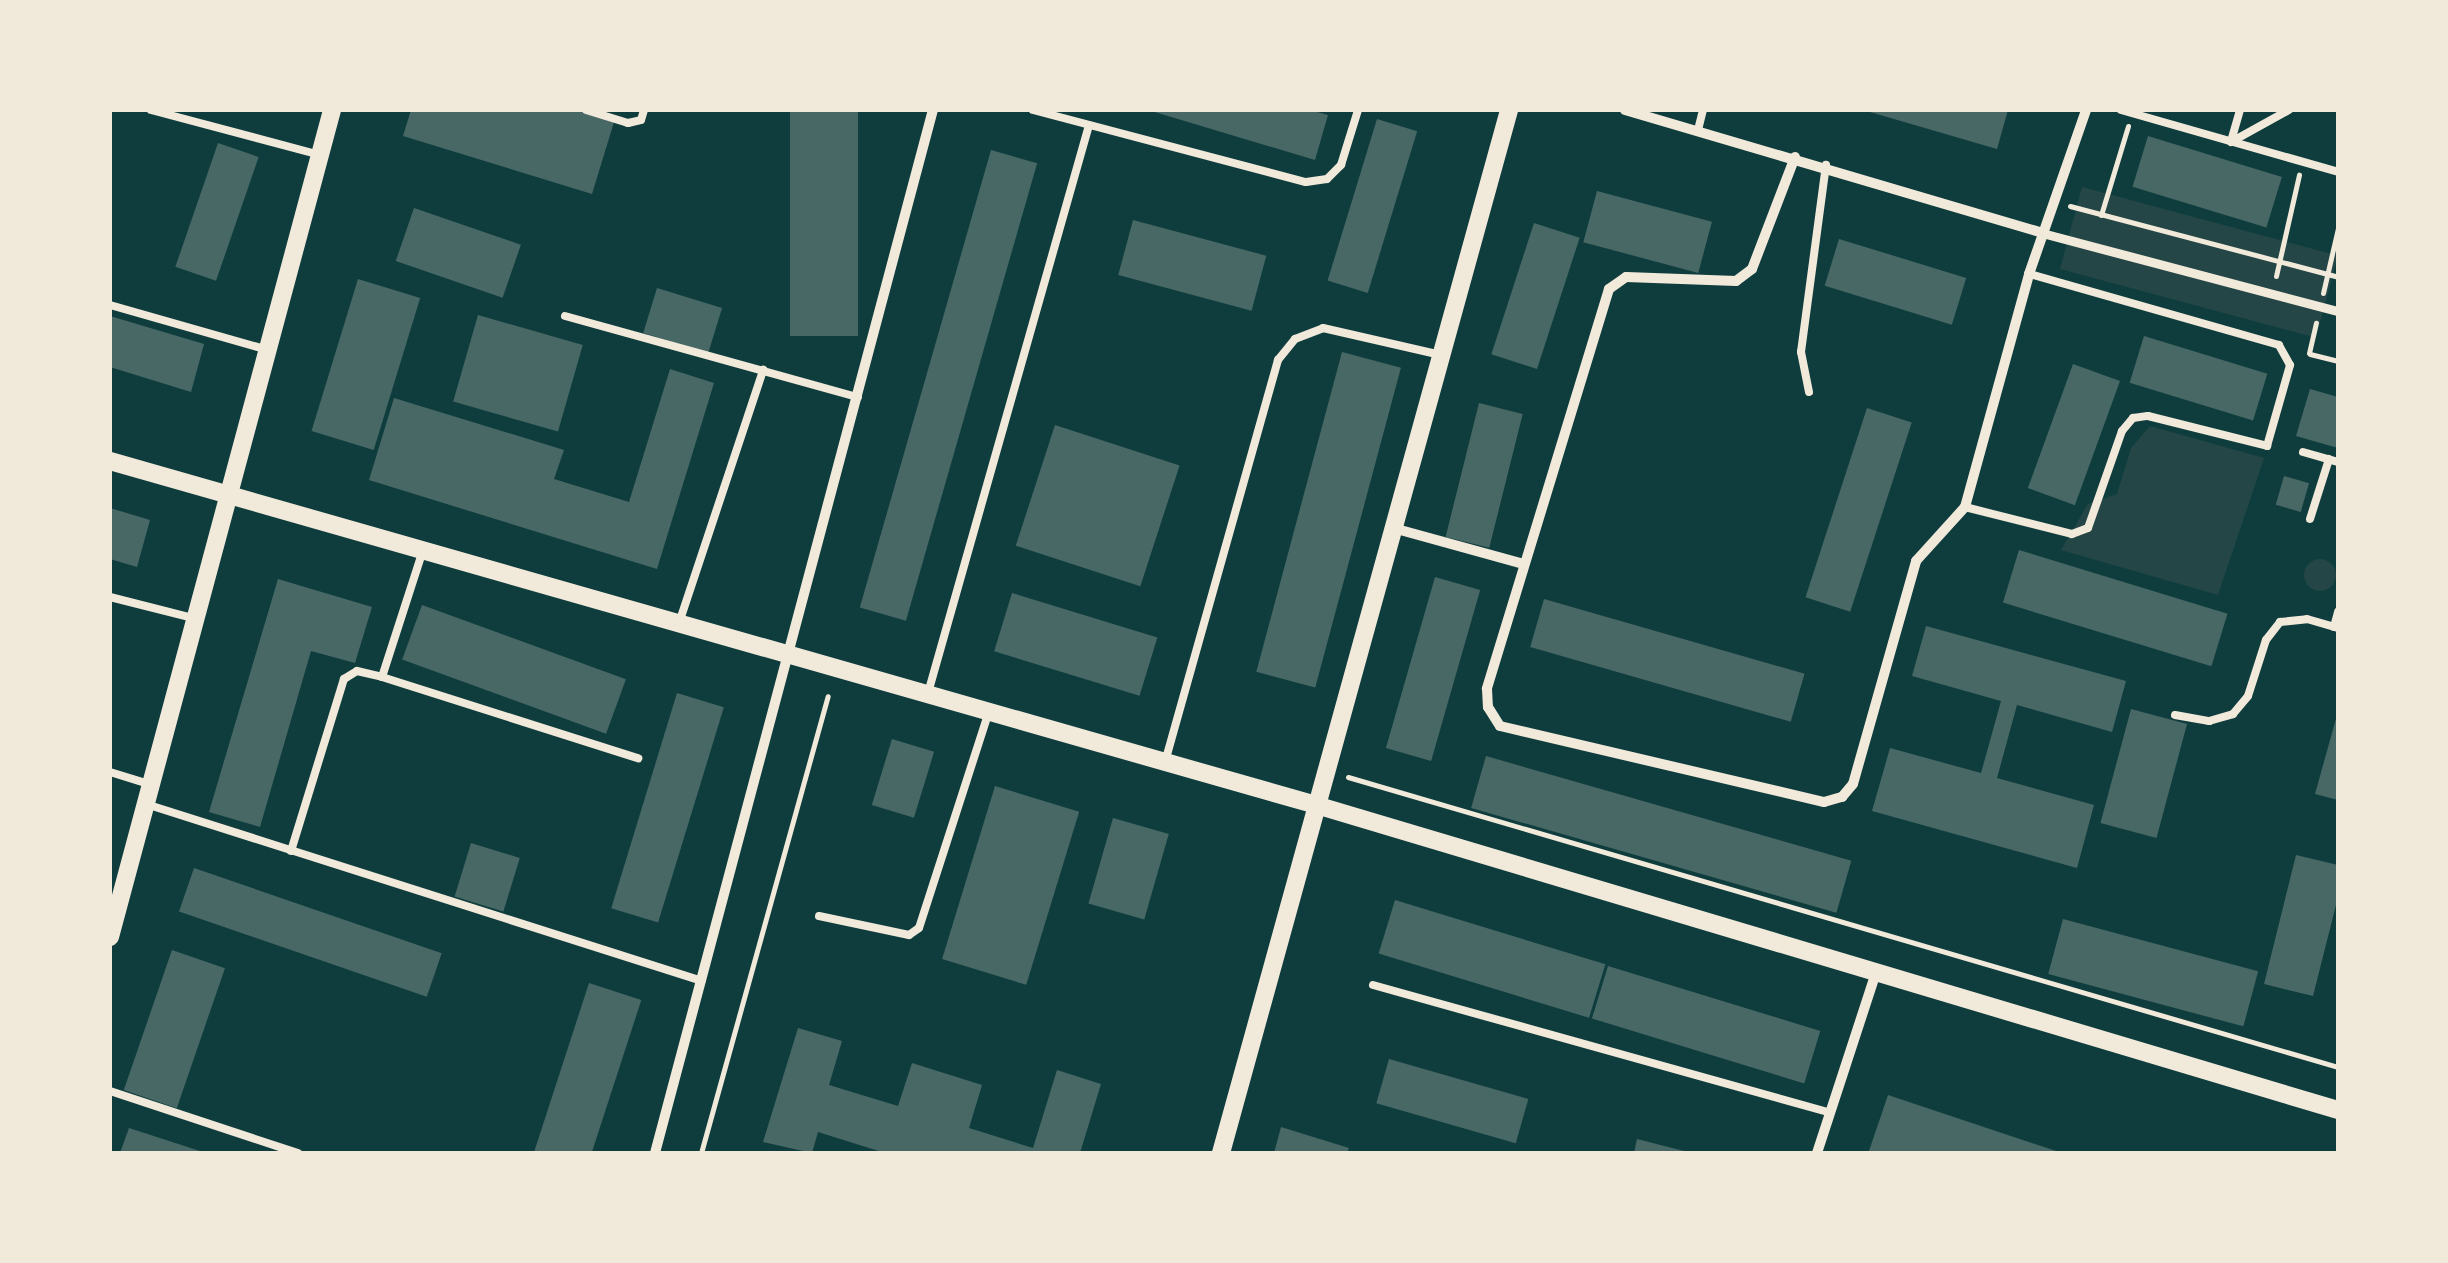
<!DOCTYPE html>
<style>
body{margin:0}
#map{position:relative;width:2448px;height:1263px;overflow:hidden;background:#0f3d3e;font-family:Roboto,sans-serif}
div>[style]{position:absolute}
.green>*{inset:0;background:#244646;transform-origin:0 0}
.round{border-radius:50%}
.building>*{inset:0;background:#486865;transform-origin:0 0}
.path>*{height:5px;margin:-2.5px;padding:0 2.5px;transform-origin:2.5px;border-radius:2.5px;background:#f1e9da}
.service>*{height:8px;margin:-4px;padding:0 4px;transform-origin:4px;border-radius:4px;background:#f1e9da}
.pedestrian>*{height:9px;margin:-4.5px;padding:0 4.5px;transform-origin:4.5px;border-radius:4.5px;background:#f1e9da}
.minor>*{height:10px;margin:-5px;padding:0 5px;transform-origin:5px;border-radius:5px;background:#f1e9da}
.tertiary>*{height:18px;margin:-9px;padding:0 9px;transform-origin:9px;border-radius:9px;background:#f1e9da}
span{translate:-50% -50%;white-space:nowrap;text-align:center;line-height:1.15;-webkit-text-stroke:8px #f1e9da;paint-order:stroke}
.frame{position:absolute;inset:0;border:112px solid #f1e9da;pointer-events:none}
</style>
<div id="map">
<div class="green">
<i style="left:2082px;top:187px;width:265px;height:85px;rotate:15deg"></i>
<i style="clip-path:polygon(2150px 426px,2264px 458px,2218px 595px,2061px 550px,2088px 504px,2117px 494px,2131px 448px)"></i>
<i class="round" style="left:2304px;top:559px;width:32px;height:32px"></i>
</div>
<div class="building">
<i style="clip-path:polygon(411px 110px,575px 110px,614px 122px,592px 194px,403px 136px)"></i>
<i style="left:790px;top:110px;width:68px;height:226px"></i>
<i style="clip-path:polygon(1148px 110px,1310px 110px,1328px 115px,1315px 160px)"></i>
<i style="clip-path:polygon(1863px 110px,2008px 110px,1997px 149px)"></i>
<i style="left:1377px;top:119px;width:42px;height:169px;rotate:17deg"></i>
<i style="left:2148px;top:136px;width:140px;height:53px;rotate:17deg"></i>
<i style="left:218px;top:143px;width:43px;height:131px;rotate:19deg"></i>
<i style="left:991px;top:150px;width:48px;height:476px;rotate:16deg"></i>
<i style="left:1597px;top:191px;width:119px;height:53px;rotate:15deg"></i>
<i style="left:414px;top:208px;width:113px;height:56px;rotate:19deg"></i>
<i style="left:1133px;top:220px;width:138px;height:57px;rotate:15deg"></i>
<i style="left:1534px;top:223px;width:48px;height:138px;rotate:18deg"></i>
<i style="left:1839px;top:239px;width:133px;height:49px;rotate:17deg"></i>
<i style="left:358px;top:279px;width:65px;height:159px;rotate:17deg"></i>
<i style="left:657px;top:288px;width:68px;height:47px;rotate:17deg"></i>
<i style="left:478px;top:315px;width:109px;height:90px;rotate:16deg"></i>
<i style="clip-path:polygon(110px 316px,204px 344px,191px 392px,110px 367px)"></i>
<i style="left:2144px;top:336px;width:129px;height:49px;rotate:17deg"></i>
<i style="left:1342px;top:352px;width:61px;height:331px;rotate:15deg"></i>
<i style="left:2073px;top:364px;width:50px;height:132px;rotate:20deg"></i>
<i style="clip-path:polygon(670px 369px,714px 383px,657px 569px,369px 480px,394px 398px,564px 450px,554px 479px,629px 502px)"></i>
<i style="clip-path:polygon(2310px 389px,2338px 397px,2338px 448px,2296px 436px)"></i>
<i style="left:1479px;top:403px;width:45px;height:138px;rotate:14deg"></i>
<i style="left:1867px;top:408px;width:47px;height:199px;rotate:18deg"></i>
<i style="left:1055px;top:425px;width:131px;height:127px;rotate:18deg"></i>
<i style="left:2284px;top:476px;width:26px;height:30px;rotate:16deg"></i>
<i style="clip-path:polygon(110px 508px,150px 520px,137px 567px,110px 559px)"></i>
<i style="left:2019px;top:550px;width:218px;height:55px;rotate:17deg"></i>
<i style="left:1435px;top:577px;width:47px;height:178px;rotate:16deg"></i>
<i style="clip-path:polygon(278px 579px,372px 607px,355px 663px,311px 651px,260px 827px,209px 812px)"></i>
<i style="left:1012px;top:593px;width:152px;height:61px;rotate:17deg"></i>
<i style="left:1544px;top:599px;width:271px;height:50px;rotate:16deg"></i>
<i style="left:422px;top:605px;width:217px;height:58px;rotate:20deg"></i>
<i style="clip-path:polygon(1926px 626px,2126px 681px,2112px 732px,2017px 705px,1997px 778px,2094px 805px,2077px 868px,1872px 811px,1890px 748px,1981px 773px,2001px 701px,1912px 676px)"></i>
<i style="left:677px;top:693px;width:49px;height:225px;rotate:17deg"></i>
<i style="left:2131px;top:709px;width:58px;height:118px;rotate:15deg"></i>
<i style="clip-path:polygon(2337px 715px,2338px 715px,2338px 800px,2315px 794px)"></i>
<i style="left:892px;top:739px;width:44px;height:69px;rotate:17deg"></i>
<i style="left:1486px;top:756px;width:380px;height:54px;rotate:16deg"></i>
<i style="left:995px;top:786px;width:88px;height:181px;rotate:17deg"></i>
<i style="left:1113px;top:818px;width:58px;height:89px;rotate:16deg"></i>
<i style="left:471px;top:843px;width:51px;height:56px;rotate:17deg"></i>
<i style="clip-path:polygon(2296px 855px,2338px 865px,2338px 897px,2313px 996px,2264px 984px)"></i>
<i style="left:194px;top:868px;width:262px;height:46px;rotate:19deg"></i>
<i style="left:1395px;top:900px;width:220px;height:56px;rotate:17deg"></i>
<i style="left:2063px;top:919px;width:202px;height:57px;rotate:15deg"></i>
<i style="left:172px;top:950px;width:56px;height:148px;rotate:19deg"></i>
<i style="left:1608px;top:966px;width:222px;height:55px;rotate:17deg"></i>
<i style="left:589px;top:983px;width:55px;height:179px;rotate:18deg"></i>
<i style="clip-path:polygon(798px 1028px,842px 1041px,829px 1085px,898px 1106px,912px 1063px,982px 1085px,969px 1128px,1033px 1148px,1057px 1070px,1101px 1084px,1080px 1153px,885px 1153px,818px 1132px,812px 1153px,763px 1142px)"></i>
<i style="left:1389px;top:1059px;width:145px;height:46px;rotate:16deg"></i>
<i style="clip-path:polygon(1888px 1095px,2059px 1152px,2059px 1153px,1869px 1151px)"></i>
<i style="clip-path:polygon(1281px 1127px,1349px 1148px,1347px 1153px,1274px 1153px)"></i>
<i style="clip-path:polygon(129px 1128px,203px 1152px,203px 1153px,120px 1153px)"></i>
<i style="clip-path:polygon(1637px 1139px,1688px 1152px,1688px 1153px,1634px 1153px)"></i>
</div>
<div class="path">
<i style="left:2070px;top:206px;width:277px;rotate:14.8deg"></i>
<i style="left:2101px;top:215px;width:93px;rotate:-73.1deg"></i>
<i style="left:2276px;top:276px;width:104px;rotate:-77.2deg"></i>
<i style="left:2323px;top:293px;width:67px;rotate:-77deg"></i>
<i style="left:2309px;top:353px;width:31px;rotate:-77deg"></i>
<i style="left:2310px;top:354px;width:29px;rotate:14deg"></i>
<i style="left:1348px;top:777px;width:1032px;rotate:16.33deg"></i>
<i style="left:701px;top:1153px;width:474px;rotate:-74.5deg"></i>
</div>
<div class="service">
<i style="left:151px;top:110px;width:175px;rotate:14.9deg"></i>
<i style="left:586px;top:110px;width:44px;rotate:17.2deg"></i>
<i style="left:628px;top:123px;width:13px;rotate:-13deg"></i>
<i style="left:641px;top:120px;width:10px;rotate:-73deg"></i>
<i style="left:1033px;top:110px;width:282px;rotate:14.8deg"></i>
<i style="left:1306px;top:182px;width:21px;rotate:-8deg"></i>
<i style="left:1327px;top:179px;width:20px;rotate:-45deg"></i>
<i style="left:1341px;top:165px;width:58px;rotate:-72.8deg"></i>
<i style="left:2121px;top:110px;width:226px;rotate:15.9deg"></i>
<i style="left:2240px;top:110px;width:33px;rotate:106deg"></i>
<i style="left:2231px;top:142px;width:66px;rotate:-28.9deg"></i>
<i style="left:1698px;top:130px;width:21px;rotate:-76deg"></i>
<i style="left:110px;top:305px;width:164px;rotate:15.9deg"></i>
<i style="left:565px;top:316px;width:304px;rotate:15.5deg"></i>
<i style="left:1809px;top:392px;width:41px;rotate:-101.3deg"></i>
<i style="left:1801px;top:352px;width:189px;rotate:-82.4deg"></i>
<i style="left:2303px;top:452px;width:36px;rotate:16deg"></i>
<i style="left:1965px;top:507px;width:110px;rotate:14.2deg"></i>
<i style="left:2072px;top:534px;width:17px;rotate:-21deg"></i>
<i style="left:2088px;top:528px;width:103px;rotate:-70.7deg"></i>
<i style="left:2122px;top:431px;width:17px;rotate:-50deg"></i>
<i style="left:2133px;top:418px;width:15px;rotate:-8deg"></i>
<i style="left:2148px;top:416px;width:123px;rotate:14.1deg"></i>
<i style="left:2267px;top:446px;width:84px;rotate:-74.1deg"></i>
<i style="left:2290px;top:365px;width:23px;rotate:-119deg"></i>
<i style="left:2279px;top:345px;width:260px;rotate:-164.1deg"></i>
<i style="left:2310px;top:519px;width:63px;rotate:-72.4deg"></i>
<i style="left:110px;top:597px;width:86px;rotate:14.2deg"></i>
<i style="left:679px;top:623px;width:267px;rotate:-71.6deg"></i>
<i style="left:2334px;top:627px;width:16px;rotate:-75deg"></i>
<i style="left:382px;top:677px;width:269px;rotate:17.6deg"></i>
<i style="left:928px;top:693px;width:590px;rotate:-74.17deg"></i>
<i style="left:2175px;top:715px;width:35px;rotate:10deg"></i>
<i style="left:2209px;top:721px;width:25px;rotate:-16deg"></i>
<i style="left:2233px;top:714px;width:23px;rotate:-50deg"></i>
<i style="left:2248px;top:696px;width:59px;rotate:-72.2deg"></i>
<i style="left:2266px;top:640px;width:23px;rotate:-52deg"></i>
<i style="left:2280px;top:622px;width:27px;rotate:-6deg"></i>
<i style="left:2307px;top:619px;width:32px;rotate:16deg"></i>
<i style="left:1165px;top:762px;width:418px;rotate:-74.3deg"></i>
<i style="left:1278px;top:360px;width:27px;rotate:-51deg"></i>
<i style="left:1295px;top:339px;width:30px;rotate:-21deg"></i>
<i style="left:1323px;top:328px;width:121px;rotate:12.9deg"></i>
<i style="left:110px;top:772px;width:41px;rotate:17.1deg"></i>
<i style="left:149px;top:805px;width:580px;rotate:17.65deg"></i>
<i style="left:291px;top:851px;width:180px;rotate:-72.9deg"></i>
<i style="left:344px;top:679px;width:15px;rotate:-32deg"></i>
<i style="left:357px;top:671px;width:26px;rotate:13deg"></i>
<i style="left:382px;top:677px;width:133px;rotate:-72.1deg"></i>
<i style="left:819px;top:916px;width:92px;rotate:11.9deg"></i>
<i style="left:909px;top:935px;width:12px;rotate:-35deg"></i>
<i style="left:919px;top:928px;width:228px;rotate:-72.1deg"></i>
<i style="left:1373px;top:985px;width:475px;rotate:15.6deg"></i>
<i style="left:110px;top:1091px;width:198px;rotate:18.3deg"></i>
</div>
<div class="pedestrian">
<i style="left:2042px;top:233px;width:306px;rotate:14.8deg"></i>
</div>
<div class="minor">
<i style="left:1625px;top:110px;width:435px;rotate:16.4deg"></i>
<i style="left:1795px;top:157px;width:120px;rotate:111deg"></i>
<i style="left:1752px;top:269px;width:20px;rotate:143deg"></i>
<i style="left:1736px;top:281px;width:110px;rotate:-177.9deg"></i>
<i style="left:1626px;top:277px;width:21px;rotate:145deg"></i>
<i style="left:1609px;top:289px;width:418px;rotate:107deg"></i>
<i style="left:1487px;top:689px;width:18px;rotate:87deg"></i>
<i style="left:1488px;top:707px;width:22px;rotate:58deg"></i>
<i style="left:1500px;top:726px;width:333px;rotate:13.2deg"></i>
<i style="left:1824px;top:802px;width:19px;rotate:-16deg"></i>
<i style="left:1842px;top:797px;width:17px;rotate:-50deg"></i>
<i style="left:1853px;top:784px;width:232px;rotate:-74.2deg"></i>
<i style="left:1916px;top:561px;width:73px;rotate:-47.8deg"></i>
<i style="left:1965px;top:507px;width:242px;rotate:-74.6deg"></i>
<i style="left:2029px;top:274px;width:174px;rotate:-70.8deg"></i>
<i style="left:1393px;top:528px;width:136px;rotate:15.4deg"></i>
<i style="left:655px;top:1153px;width:1079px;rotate:-75.08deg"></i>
<i style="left:1817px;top:1153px;width:190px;rotate:-71.9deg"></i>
</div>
<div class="tertiary">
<i style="left:110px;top:461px;width:1254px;rotate:15.92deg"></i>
<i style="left:1316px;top:805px;width:1067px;rotate:16.62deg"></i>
<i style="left:110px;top:937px;width:856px;rotate:-74.97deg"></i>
<i style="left:1221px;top:1153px;width:1082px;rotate:-74.56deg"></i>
</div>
<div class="frame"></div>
</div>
